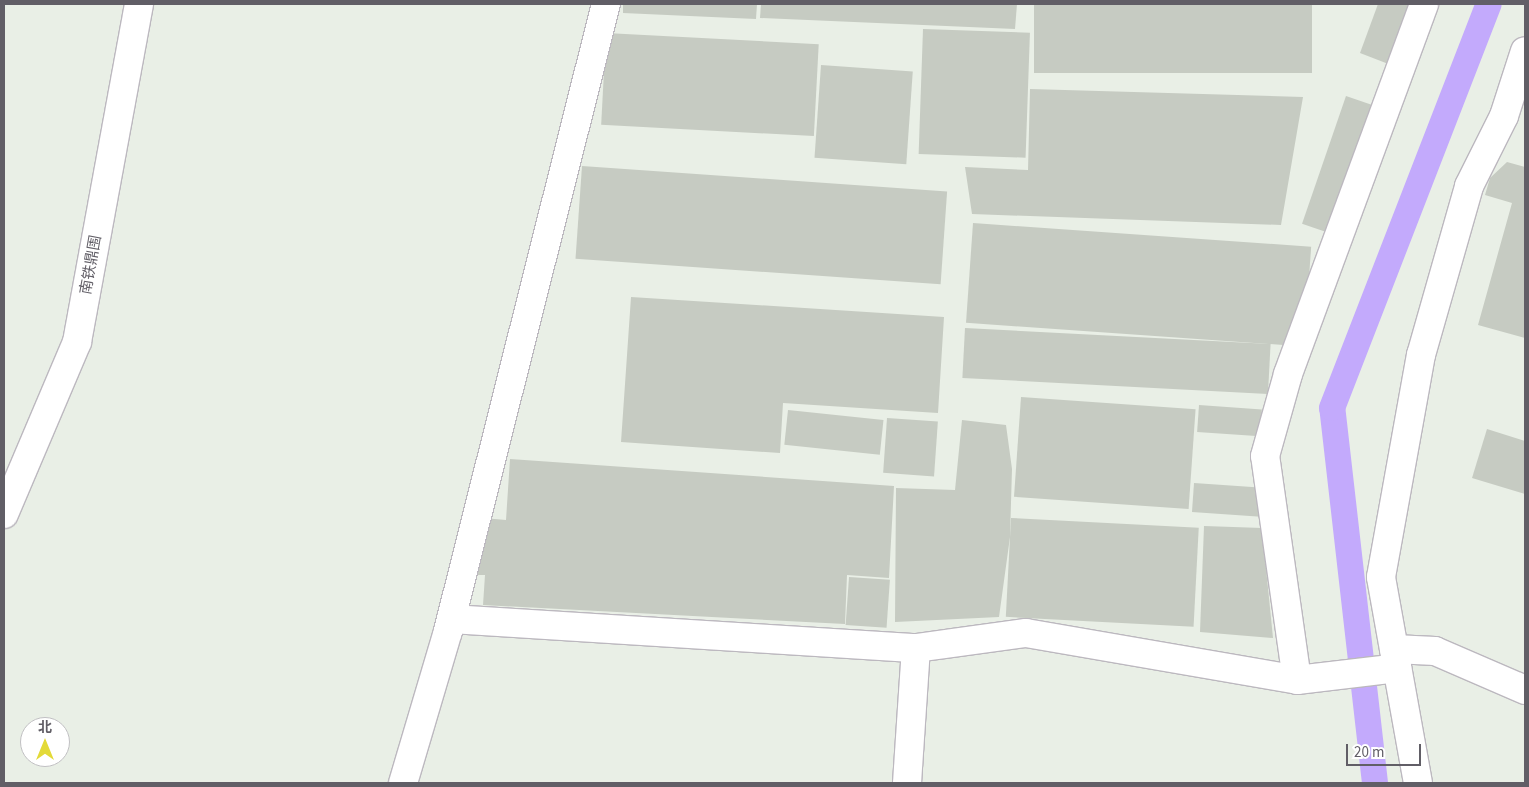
<!DOCTYPE html>
<meta charset="utf-8">
<style>
body{margin:0}
#map{position:relative;width:1529px;height:787px;overflow:hidden;background:#e9efe6;font-family:"Source Sans 3","Noto Sans SC",sans-serif}
div>[style]{position:absolute}
.canal>*{height:26px;margin:-13px;padding:0 13px;transform-origin:13px;border-radius:13px;background:#c3aafc}
.building>*{inset:0;background:#c6cbc2;transform-origin:0 0}
.roads{filter:drop-shadow(1px 0 #bcb8bf) drop-shadow(-1px 0 #bcb8bf) drop-shadow(0 1px #bcb8bf) drop-shadow(0 -1px #bcb8bf)}
.minor>*{height:28px;margin:-14px;padding:0 14px;transform-origin:14px;border-radius:14px;background:#fff}
span{translate:-50% -50%;white-space:nowrap;text-align:center;line-height:1.15;-webkit-text-stroke:4px #fff;paint-order:stroke}
.street-label{font-size:15px;color:#615e66}
.frame{position:absolute;inset:0;border:5px solid #615e66;pointer-events:none}
.north{position:absolute;left:20px;top:717px;width:50px;height:50px;box-sizing:border-box;background:#fff;border:1px solid #c0bfc2;border-radius:50%;rotate:0deg;font-size:14px;font-weight:700;line-height:20px;text-align:center;color:#615e66}
.north::after{content:'';display:block;margin:auto;width:18px;height:22px;background:#e3da38;clip-path:polygon(50% 0,100% 100%,50% 72%,0 100%)}
.scale{position:absolute;left:1346px;top:744px;width:75px;height:22px;box-sizing:border-box;border:2px solid #615e66;border-top:0;padding-left:6px;font-size:15px;line-height:18px;white-space:nowrap;color:#615e66;-webkit-text-stroke:4px #fff;paint-order:stroke}
</style>
<div id="map">
<div class="canal">
<i style="left:1375px;top:783px;width:377px;rotate:-96.5deg"></i>
<i style="left:1332px;top:408px;width:433px;rotate:-68.8deg"></i>
</div>
<div class="building">
<i style="clip-path:polygon(623px 4px,757px 4px,756px 19px,623px 13px)"></i>
<i style="clip-path:polygon(761px 4px,1017px 4px,1015px 29px,760px 18px)"></i>
<i style="left:1034px;top:4px;width:278px;height:69px"></i>
<i style="clip-path:polygon(1378px 4px,1414px 4px,1391px 65px,1360px 53px)"></i>
<i style="left:923px;top:29px;width:107px;height:125px;rotate:2deg"></i>
<i style="left:606px;top:33px;width:213px;height:92px;rotate:3deg"></i>
<i style="left:821px;top:65px;width:92px;height:93px;rotate:4deg"></i>
<i style="clip-path:polygon(1030px 89px,1303px 97px,1281px 225px,972px 214px,965px 167px,1028px 170px)"></i>
<i style="left:1346px;top:96px;width:34px;height:135px;rotate:19deg"></i>
<i style="clip-path:polygon(1507px 162px,1525px 167px,1525px 338px,1478px 325px,1512px 203px,1485px 195px,1490px 178px)"></i>
<i style="left:582px;top:166px;width:366px;height:93px;rotate:4deg"></i>
<i style="left:973px;top:223px;width:339px;height:100px;rotate:4deg"></i>
<i style="clip-path:polygon(631px 297px,944px 317px,938px 413px,783px 403px,780px 453px,621px 442px)"></i>
<i style="left:965px;top:328px;width:306px;height:50px;rotate:3deg"></i>
<i style="left:1021px;top:397px;width:175px;height:100px;rotate:4deg"></i>
<i style="left:1199px;top:405px;width:63px;height:27px;rotate:4deg"></i>
<i style="left:788px;top:410px;width:96px;height:35px;rotate:6deg"></i>
<i style="left:887px;top:418px;width:51px;height:55px;rotate:4deg"></i>
<i style="clip-path:polygon(962px 420px,1006px 425px,1012px 469px,1010px 537px,999px 617px,895px 622px,896px 488px,955px 490px)"></i>
<i style="clip-path:polygon(1487px 429px,1525px 441px,1525px 494px,1472px 478px)"></i>
<i style="clip-path:polygon(510px 459px,894px 486px,889px 578px,847px 575px,845px 624px,483px 605px,485px 575px,472px 575px,483px 518px,506px 520px)"></i>
<i style="left:1194px;top:483px;width:69px;height:29px;rotate:4deg"></i>
<i style="left:1011px;top:518px;width:188px;height:99px;rotate:3deg"></i>
<i style="clip-path:polygon(1204px 526px,1262px 528px,1273px 638px,1200px 632px)"></i>
<i style="left:849px;top:577px;width:41px;height:48px;rotate:4deg"></i>
</div>
<div class="roads">
<div class="minor">
<i style="left:4px;top:514px;width:187px;rotate:-67deg"></i>
<i style="left:77px;top:342px;width:344px;rotate:-79.6deg"></i>
<i style="left:451px;top:619px;width:466px;rotate:3.6deg"></i>
<i style="left:916px;top:648px;width:111px;rotate:-7.8deg"></i>
<i style="left:1026px;top:633px;width:275px;rotate:9.8deg"></i>
<i style="left:1297px;top:680px;width:101px;rotate:-6.8deg"></i>
<i style="left:1394px;top:649px;width:41px;rotate:2.8deg"></i>
<i style="left:1435px;top:651px;width:98px;rotate:23.4deg"></i>
<i style="left:1297px;top:680px;width:226px;rotate:-98.1deg"></i>
<i style="left:1265px;top:456px;width:85px;rotate:-74.3deg"></i>
<i style="left:1288px;top:374px;width:394px;rotate:-69.8deg"></i>
<i style="left:403px;top:783px;width:159px;rotate:-73.5deg"></i>
<i style="left:448px;top:631px;width:647px;rotate:-75.86deg"></i>
<i style="left:907px;top:783px;width:135px;rotate:-86.2deg"></i>
<i style="left:1418px;top:783px;width:209px;rotate:-100.2deg"></i>
<i style="left:1381px;top:577px;width:226px;rotate:-79.8deg"></i>
<i style="left:1421px;top:355px;width:176px;rotate:-74.1deg"></i>
<i style="left:1469px;top:186px;width:78px;rotate:-63.4deg"></i>
<i style="left:1504px;top:116px;width:68px;rotate:-72.1deg"></i>
</div>
</div>
<div class="street-label">
<span style="left:91px;top:265px;rotate:-80deg">南铁鼎围</span>
</div>
<div class="frame"></div>
<div class="north">北</div>
<div class="scale">20 m</div>
</div>
